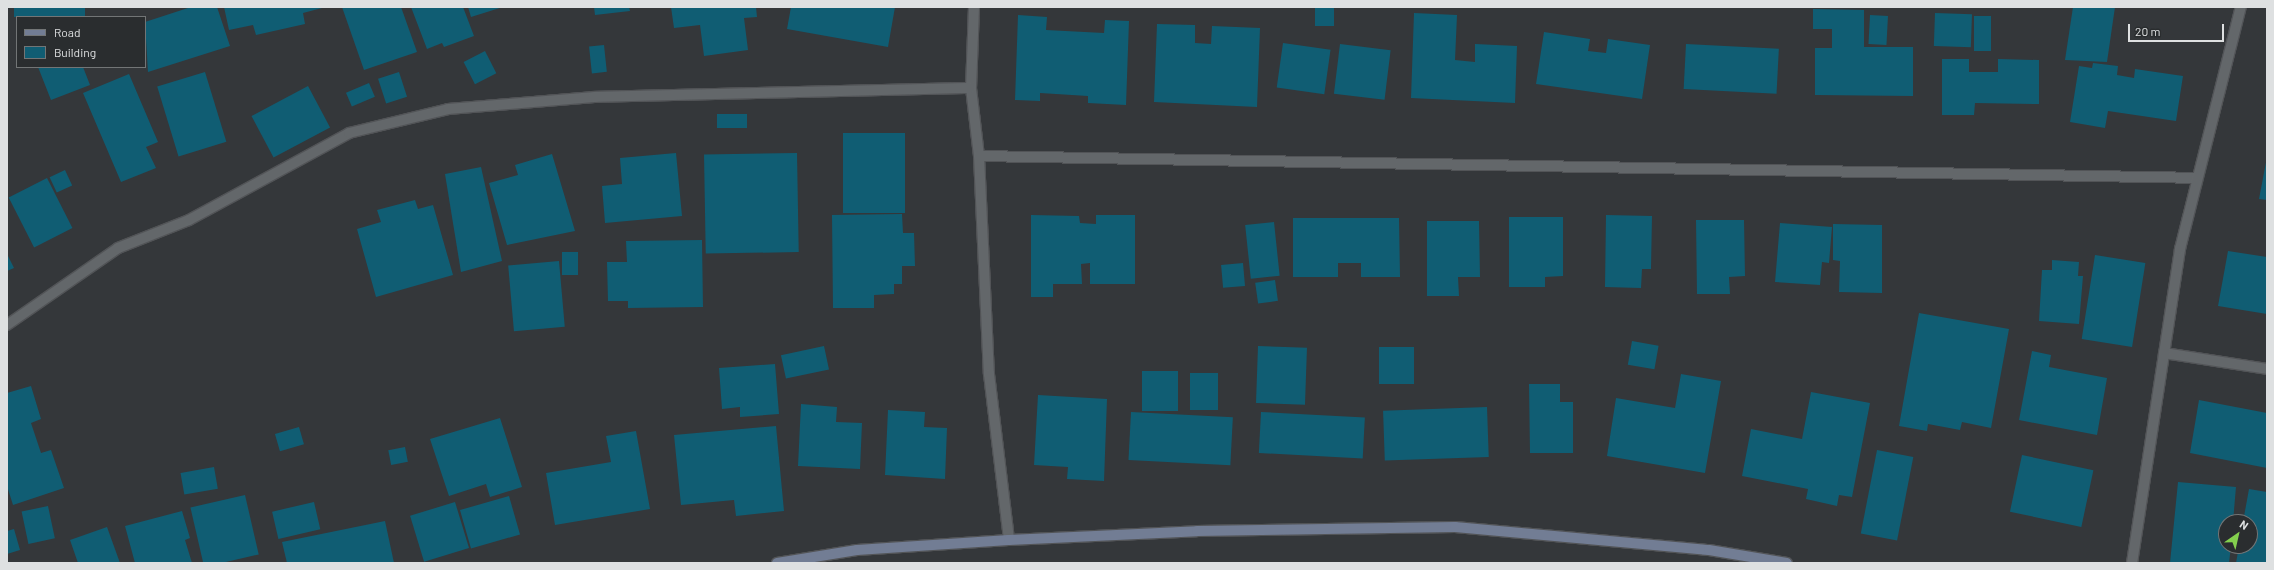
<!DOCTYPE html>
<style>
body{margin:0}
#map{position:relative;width:2274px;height:570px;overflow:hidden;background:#34373a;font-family:Barlow,sans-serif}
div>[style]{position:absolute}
.building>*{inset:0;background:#105d73;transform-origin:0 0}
.roads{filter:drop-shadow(1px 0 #525457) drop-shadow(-1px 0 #525457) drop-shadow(0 1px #525457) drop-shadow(0 -1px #525457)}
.lane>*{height:10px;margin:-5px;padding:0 5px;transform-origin:5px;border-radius:5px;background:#63676a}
.street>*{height:10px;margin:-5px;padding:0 5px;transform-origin:5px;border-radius:5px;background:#63676a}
.secondary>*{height:10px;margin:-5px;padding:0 5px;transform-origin:5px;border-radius:5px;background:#727d94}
span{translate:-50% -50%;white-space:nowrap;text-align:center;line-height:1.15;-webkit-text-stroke:3px #2a2d2f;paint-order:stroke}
.frame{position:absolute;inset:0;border:8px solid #dee0e1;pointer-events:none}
.legend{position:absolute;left:16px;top:16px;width:130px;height:52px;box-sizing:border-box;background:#2a2d2f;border:1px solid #727576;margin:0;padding:5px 7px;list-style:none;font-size:12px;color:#dee0e1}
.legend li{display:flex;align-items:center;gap:8px;height:20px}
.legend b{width:20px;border:1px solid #727576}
.north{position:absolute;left:2218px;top:514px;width:40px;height:40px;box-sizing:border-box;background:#2a2d2f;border:1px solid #727576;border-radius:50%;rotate:34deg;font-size:11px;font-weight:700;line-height:16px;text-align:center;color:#dee0e1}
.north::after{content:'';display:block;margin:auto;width:14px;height:18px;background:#84d04e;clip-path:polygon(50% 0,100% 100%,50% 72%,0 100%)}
.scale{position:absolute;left:2128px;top:24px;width:96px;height:18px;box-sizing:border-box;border:2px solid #dee0e1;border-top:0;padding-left:5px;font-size:12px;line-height:14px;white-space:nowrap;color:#dee0e1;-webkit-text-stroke:3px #2a2d2f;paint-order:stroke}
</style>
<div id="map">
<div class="building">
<i style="left:14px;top:7px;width:71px;height:10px"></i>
<i style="clip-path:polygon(191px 7px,217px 7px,230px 46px,148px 72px,145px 22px)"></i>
<i style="clip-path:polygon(224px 7px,321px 7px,322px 8px,303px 13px,305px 24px,256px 35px,253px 25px,229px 30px)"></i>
<i style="clip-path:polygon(342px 7px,401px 7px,417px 52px,364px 70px)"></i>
<i style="clip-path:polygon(411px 7px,463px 7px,474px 36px,444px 47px,442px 43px,427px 49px)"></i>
<i style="clip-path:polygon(468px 7px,503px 7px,471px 17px)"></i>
<i style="clip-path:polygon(594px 7px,629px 7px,630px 11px,595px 15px)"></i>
<i style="clip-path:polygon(671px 7px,756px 7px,757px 17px,744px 18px,748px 50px,704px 56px,700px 25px,674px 28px)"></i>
<i style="clip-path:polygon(791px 7px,895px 7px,888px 47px,787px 29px)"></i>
<i style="left:1315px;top:7px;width:19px;height:19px"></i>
<i style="clip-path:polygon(2073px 7px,2115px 7px,2107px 62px,2065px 60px)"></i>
<i style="clip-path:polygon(1813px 9px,1864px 10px,1864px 47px,1913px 47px,1913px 96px,1815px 95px,1815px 48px,1832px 48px,1832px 29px,1813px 29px)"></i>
<i style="clip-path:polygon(1414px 13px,1457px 15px,1455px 60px,1475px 62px,1475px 44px,1517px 46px,1515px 103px,1411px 98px)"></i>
<i style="left:1935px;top:13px;width:37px;height:33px;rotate:2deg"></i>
<i style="clip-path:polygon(1018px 15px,1047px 17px,1046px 30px,1104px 33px,1105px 20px,1129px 21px,1126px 105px,1088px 103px,1088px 96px,1040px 93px,1040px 101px,1015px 100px)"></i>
<i style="left:1870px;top:15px;width:18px;height:29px;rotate:3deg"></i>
<i style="left:1974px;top:16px;width:17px;height:35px"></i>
<i style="clip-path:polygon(1157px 24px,1195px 25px,1195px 43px,1211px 44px,1212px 26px,1260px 28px,1257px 107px,1154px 102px)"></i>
<i style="clip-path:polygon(1544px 32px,1590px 39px,1588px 51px,1606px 53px,1608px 39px,1650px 45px,1642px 99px,1536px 84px)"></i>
<i style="left:1283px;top:43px;width:48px;height:45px;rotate:8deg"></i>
<i style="left:1340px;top:44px;width:51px;height:50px;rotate:7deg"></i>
<i style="left:1686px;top:44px;width:93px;height:45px;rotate:3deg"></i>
<i style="left:604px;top:45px;width:27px;height:15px;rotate:84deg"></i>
<i style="left:485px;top:51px;width:25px;height:24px;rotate:63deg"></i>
<i style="clip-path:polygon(1942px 59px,1969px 59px,1969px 72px,1998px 72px,1998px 59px,2039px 60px,2039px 104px,1975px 103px,1974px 115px,1942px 115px)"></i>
<i style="clip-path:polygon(2093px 63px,2118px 66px,2117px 75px,2134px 78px,2135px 69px,2183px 76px,2176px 121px,2108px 111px,2105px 128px,2070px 122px,2079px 66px,2092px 68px)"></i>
<i style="clip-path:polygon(38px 67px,83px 67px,90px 85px,51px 100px)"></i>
<i style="left:205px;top:72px;width:73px;height:50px;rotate:73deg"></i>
<i style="left:399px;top:72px;width:26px;height:22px;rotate:72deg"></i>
<i style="clip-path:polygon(129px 74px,158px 142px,146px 147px,156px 168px,121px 182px,83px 93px)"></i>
<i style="left:369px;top:83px;width:15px;height:25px;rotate:67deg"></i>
<i style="left:308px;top:86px;width:47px;height:64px;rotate:62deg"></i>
<i style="left:717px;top:114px;width:30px;height:14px"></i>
<i style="left:843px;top:133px;width:62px;height:80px"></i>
<i style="clip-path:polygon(676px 153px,682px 216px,605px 223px,602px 186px,622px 184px,620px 158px)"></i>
<i style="left:797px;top:153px;width:99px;height:93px;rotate:89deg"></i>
<i style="clip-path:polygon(552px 154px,575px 231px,507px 245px,489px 183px,518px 175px,515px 165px)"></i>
<i style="clip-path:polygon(2267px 157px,2267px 200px,2259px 199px)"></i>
<i style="clip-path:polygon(481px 167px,502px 261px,461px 272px,445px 174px)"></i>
<i style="left:65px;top:170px;width:17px;height:17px;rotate:65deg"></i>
<i style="left:47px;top:178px;width:56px;height:43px;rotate:63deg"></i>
<i style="clip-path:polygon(415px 200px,418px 209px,433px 205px,453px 275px,376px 297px,357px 229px,381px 222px,377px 210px)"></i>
<i style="clip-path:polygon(902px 214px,903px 233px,914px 233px,915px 266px,902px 266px,902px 284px,894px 284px,894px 294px,874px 295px,874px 308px,833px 308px,832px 215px)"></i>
<i style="clip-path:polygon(1031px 215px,1079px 216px,1080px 223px,1096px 224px,1096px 215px,1135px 215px,1135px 284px,1090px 284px,1090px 263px,1081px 264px,1082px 284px,1053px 284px,1053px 297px,1031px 297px)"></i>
<i style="clip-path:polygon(1606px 215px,1652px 216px,1651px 269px,1642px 269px,1641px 288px,1605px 287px)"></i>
<i style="clip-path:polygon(1509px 217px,1563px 217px,1563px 276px,1545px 277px,1545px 287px,1509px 287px)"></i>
<i style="clip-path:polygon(1293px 218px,1399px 218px,1400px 277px,1361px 277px,1361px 263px,1338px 263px,1338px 277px,1293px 277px)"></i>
<i style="clip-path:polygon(1696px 220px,1744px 220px,1745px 276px,1729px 277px,1730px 294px,1697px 294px)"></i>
<i style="clip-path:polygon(1427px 221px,1479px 221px,1480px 277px,1458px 277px,1459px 296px,1427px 296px)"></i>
<i style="left:1274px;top:222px;width:54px;height:29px;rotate:84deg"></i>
<i style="clip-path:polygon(1780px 223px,1832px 227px,1829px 263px,1822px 262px,1820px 285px,1775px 282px)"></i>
<i style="clip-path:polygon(1833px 224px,1882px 225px,1882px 293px,1839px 292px,1840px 261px,1833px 260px)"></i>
<i style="clip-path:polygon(702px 240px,703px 307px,628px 308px,628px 301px,608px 301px,607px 262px,627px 262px,626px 241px)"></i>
<i style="clip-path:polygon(2228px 251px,2267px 257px,2267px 314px,2218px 306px)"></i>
<i style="left:562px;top:252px;width:16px;height:23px"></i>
<i style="clip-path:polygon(7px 254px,14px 268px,7px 271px)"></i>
<i style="left:2095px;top:255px;width:51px;height:85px;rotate:9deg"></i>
<i style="clip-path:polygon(2052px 260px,2079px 262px,2078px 276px,2083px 276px,2079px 324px,2039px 321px,2042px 270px,2052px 270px)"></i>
<i style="left:559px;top:261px;width:66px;height:51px;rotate:85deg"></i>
<i style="left:1243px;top:263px;width:23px;height:22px;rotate:85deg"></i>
<i style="left:1275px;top:280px;width:21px;height:20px;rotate:82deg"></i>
<i style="clip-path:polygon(1919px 313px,2009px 329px,1991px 428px,1962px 422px,1960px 430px,1928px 424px,1927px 431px,1899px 426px)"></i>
<i style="left:1632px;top:341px;width:27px;height:24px;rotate:10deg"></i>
<i style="left:824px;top:346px;width:24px;height:44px;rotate:78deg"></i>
<i style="left:1258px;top:346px;width:49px;height:57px;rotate:2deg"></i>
<i style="left:1379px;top:347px;width:35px;height:37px"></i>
<i style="clip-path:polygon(2032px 351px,2051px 355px,2049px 367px,2107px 378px,2097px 435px,2019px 420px)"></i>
<i style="clip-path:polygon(775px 364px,779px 414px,740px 417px,740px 407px,722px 409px,719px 368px)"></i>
<i style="left:1142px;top:371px;width:36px;height:40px"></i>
<i style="left:1190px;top:373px;width:28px;height:37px"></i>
<i style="clip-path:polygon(1681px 374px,1721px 381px,1705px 473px,1607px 456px,1616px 398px,1675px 408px)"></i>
<i style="clip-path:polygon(1529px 384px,1560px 384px,1560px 402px,1573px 402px,1573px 453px,1530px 453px)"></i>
<i style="clip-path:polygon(31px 386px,41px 419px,31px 423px,41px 453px,51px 450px,64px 488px,13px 505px,7px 486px,7px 393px)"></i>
<i style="clip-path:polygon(1811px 392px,1870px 403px,1852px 497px,1839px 495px,1837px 506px,1806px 499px,1808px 489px,1742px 476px,1751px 429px,1802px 439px)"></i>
<i style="clip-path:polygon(1038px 395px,1107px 399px,1104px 481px,1067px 479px,1068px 467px,1034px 465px)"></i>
<i style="clip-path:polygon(2199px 400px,2267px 413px,2267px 468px,2190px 453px)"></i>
<i style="clip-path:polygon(801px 404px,837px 407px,836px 422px,862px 423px,860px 469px,798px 466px)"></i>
<i style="left:1487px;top:407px;width:50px;height:104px;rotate:88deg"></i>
<i style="clip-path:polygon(888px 410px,925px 412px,924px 427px,947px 428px,945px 479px,885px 475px)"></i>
<i style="left:1131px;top:412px;width:102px;height:48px;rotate:3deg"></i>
<i style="left:1261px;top:412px;width:104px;height:41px;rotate:3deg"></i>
<i style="clip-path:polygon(500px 418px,522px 487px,490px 497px,486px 484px,449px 496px,430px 439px)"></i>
<i style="clip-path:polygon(776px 426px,784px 511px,736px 516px,734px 500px,681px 505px,674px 435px)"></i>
<i style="left:299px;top:427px;width:18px;height:25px;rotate:74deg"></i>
<i style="clip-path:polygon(636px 431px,650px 509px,555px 525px,546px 473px,611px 462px,606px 436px)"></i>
<i style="left:405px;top:447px;width:15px;height:17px;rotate:79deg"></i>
<i style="left:1877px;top:450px;width:37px;height:85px;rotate:11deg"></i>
<i style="left:2022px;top:455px;width:73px;height:58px;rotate:12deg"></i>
<i style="left:214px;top:467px;width:22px;height:34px;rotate:80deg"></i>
<i style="clip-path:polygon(2178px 482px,2236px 487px,2233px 522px,2226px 522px,2226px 546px,2231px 546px,2229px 563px,2170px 563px)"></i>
<i style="clip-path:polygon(2249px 489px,2267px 492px,2267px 563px,2236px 563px,2239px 546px,2250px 546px,2250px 522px,2243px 522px)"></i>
<i style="left:245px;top:495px;width:61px;height:56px;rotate:77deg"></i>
<i style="left:509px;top:496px;width:40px;height:51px;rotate:74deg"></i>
<i style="left:314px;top:502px;width:28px;height:43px;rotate:77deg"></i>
<i style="left:455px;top:502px;width:48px;height:47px;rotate:73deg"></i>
<i style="left:48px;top:506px;width:33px;height:27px;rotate:78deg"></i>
<i style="clip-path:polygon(182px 511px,190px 538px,185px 540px,192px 563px,135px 563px,125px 526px)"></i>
<i style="clip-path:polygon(385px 521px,394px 563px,287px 563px,282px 542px)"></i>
<i style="clip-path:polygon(107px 527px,120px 563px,78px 563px,70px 540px)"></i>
<i style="clip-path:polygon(14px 529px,20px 550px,7px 554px,7px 531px)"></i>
</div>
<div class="roads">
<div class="lane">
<i style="left:2164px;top:353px;width:104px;rotate:8.8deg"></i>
</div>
<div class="street">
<i style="left:974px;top:7px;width:81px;rotate:92.1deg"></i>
<i style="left:971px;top:88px;width:68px;rotate:83.3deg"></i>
<i style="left:979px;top:156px;width:218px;rotate:87.4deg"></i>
<i style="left:989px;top:374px;width:167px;rotate:83.1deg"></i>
<i style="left:979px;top:156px;width:1218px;rotate:1.03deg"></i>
<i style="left:7px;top:325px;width:135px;rotate:-34.7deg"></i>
<i style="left:118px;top:248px;width:76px;rotate:-21.5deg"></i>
<i style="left:189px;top:220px;width:182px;rotate:-28.5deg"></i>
<i style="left:349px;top:133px;width:102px;rotate:-13.6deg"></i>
<i style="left:448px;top:109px;width:147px;rotate:-4.7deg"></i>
<i style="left:595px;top:97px;width:376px;rotate:-1.4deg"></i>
<i style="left:2132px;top:563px;width:318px;rotate:-81.3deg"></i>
<i style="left:2180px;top:249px;width:250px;rotate:-75.9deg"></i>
</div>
<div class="secondary">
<i style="left:777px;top:563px;width:81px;rotate:-9.2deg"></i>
<i style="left:857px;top:550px;width:152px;rotate:-3.8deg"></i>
<i style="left:1009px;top:540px;width:188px;rotate:-2.7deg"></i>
<i style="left:1197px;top:531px;width:258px;rotate:-0.9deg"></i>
<i style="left:1455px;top:527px;width:255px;rotate:5.2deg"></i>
<i style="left:1709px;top:550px;width:79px;rotate:9.5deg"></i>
</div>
</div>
<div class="frame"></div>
<ul class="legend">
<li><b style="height:5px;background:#727d94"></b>Road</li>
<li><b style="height:11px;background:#105d73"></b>Building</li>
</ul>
<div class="north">N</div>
<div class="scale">20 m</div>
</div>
